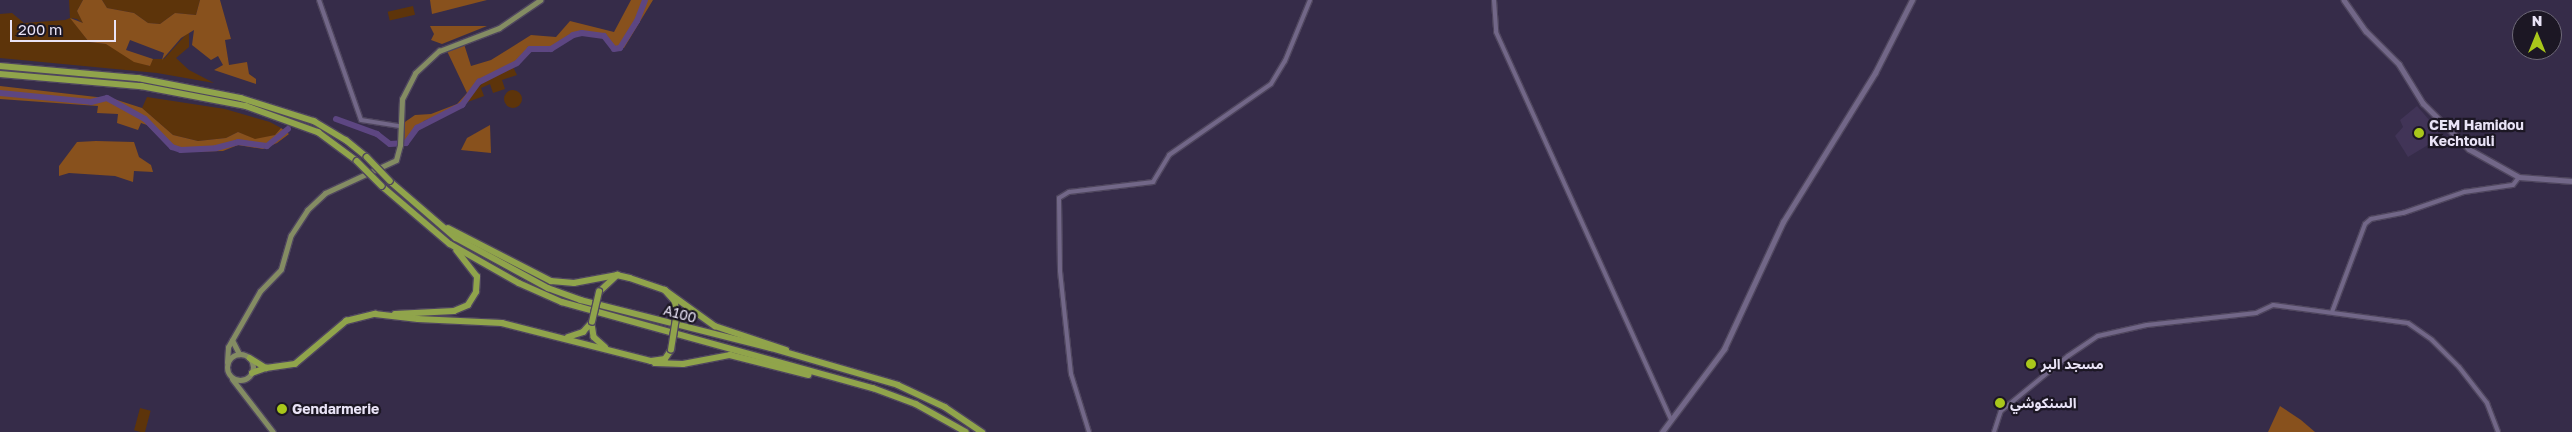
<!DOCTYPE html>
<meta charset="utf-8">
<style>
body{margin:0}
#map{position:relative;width:2572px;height:432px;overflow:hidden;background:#362c49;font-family:"Golos Text","Noto Sans Arabic",sans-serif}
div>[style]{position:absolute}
.built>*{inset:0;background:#413457}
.green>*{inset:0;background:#5d340a;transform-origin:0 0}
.round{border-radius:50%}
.forest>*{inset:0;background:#88511d}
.river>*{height:6px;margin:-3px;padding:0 3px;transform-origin:3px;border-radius:3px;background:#5d4682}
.roads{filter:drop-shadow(1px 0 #4f465e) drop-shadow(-1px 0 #4f465e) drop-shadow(0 1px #4f465e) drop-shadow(0 -1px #4f465e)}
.tertiary>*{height:4px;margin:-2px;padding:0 2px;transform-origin:2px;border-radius:2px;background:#726788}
.secondary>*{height:4.5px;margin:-2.25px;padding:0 2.25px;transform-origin:2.25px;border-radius:2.25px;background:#726788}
.primary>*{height:5px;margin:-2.5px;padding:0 2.5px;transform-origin:2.5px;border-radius:2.5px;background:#848c63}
.primary>.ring{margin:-2.5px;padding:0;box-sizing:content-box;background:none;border:5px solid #848c63;border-radius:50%}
.motorway>*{height:5.5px;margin:-2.75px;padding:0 2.75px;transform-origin:2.75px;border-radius:2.75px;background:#90a44b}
.bridges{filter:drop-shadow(1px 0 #4f465e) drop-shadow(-1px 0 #4f465e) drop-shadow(0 1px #4f465e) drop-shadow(0 -1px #4f465e)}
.motorway-bridge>*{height:5.5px;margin:-2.75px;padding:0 2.75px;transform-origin:2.75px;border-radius:2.75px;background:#90a44b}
.dots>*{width:14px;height:14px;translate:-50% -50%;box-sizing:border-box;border:2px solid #1c1724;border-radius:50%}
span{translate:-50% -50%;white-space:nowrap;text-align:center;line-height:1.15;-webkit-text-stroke:4.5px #1c1724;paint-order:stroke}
.poi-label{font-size:14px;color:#e9e3f6;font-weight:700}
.left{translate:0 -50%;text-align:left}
.street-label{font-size:14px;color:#e9e3f6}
.north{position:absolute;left:2512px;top:10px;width:50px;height:50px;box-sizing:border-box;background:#1c1724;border:1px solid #6e6978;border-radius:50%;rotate:0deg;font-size:14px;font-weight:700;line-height:20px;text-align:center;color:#e9e3f6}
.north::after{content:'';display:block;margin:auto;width:18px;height:22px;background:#a9c71b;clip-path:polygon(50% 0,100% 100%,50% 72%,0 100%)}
.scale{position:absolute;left:10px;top:20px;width:106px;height:22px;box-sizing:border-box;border:2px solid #e9e3f6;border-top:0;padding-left:6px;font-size:15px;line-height:18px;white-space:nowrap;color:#e9e3f6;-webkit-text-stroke:4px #1c1724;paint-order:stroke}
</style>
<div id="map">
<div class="built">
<i style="clip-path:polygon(2417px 106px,2443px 136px,2408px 157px,2395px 136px,2403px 127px,2400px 120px)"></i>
</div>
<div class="green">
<i style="clip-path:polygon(69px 0,83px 0,77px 11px,84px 24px,77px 19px,71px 18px,89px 42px,106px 44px,149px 66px,153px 59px,164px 59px,189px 31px,189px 47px,176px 58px,189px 70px,214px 83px,157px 73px,0 58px,0 14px,12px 13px,24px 23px,65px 20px,70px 18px)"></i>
<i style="clip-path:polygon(102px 0,200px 0,196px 15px,175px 13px,160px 24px,148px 23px,134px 13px,107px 8px)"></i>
<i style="left:413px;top:6px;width:9px;height:26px;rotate:77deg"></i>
<i style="clip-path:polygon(513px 67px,517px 75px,502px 80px,505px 89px,493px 93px,490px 84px,481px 88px,484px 96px,465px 103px,485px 80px)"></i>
<i class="round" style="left:504px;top:90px;width:18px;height:18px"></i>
<i style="clip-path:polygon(147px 97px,225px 109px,270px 122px,281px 128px,275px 135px,255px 140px,238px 132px,226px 138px,198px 141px,173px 135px,142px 108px)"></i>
<i style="left:140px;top:408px;width:11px;height:23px;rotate:15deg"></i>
</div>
<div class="forest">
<i style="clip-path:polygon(83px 0,102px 0,107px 8px,134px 13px,148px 23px,160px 24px,175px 13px,196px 15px,200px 0,220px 0,231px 39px,225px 40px,229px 65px,247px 62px,249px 74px,256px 79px,256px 84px,214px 70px,223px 65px,218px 56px,211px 60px,192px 45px,194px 30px,181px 38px,162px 60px,164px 53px,130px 40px,126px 50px,153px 59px,150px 66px,134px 62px,106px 44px,89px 42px,70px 18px,83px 23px,77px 11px)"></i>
<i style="clip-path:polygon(430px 0,487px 0,432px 14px)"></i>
<i style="clip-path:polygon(631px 0,653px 0,624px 48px,614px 49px,604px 36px,596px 33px,582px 33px,573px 35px,551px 49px,530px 49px,517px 63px,479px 82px,462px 105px,424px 121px,403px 142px,402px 124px,415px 115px,431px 114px,457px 104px,467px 93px,447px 51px,464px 44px,471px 66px,491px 60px,531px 35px,556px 37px,570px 21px,614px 32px)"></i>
<i style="clip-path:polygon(430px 26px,487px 26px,442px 44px,431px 40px,434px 34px)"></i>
<i style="clip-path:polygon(0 86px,114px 99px,142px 108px,173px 135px,198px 141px,226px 138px,238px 132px,255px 139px,275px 135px,281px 128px,289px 134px,277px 143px,263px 149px,238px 145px,223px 151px,181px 152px,171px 149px,147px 125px,141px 123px,138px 130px,117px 123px,118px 114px,97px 113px,98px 106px,0 99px)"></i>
<i style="clip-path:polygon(490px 125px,491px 153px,461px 150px,467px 138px)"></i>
<i style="clip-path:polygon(96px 141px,134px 142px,139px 157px,151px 165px,153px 172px,134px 171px,133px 182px,115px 176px,69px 173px,59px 176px,59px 166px,77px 142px)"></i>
<i style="clip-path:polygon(2280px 406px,2301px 420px,2315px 432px,2268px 432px)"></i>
</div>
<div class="river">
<i style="left:0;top:93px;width:91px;rotate:5.6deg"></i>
<i style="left:91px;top:102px;width:16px;rotate:-14deg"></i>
<i style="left:107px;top:98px;width:43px;rotate:28.9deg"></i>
<i style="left:145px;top:119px;width:39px;rotate:46deg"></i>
<i style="left:172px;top:147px;width:9px;rotate:18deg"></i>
<i style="left:181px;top:150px;width:35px;rotate:-3deg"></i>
<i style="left:216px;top:148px;width:23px;rotate:-15deg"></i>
<i style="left:238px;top:142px;width:29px;rotate:8deg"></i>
<i style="left:267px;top:146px;width:27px;rotate:-39deg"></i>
<i style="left:336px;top:119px;width:44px;rotate:20.1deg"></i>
<i style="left:377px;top:134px;width:16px;rotate:38deg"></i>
<i style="left:390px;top:144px;width:16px;rotate:-4deg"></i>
<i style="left:406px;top:143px;width:19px;rotate:-54deg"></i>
<i style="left:417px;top:128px;width:51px;rotate:-27.1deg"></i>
<i style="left:462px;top:105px;width:29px;rotate:-54deg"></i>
<i style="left:479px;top:82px;width:42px;rotate:-26.6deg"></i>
<i style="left:517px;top:63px;width:19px;rotate:-47deg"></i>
<i style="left:530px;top:49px;width:21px"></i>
<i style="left:551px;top:49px;width:26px;rotate:-32deg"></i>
<i style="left:573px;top:35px;width:9px;rotate:-13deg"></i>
<i style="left:582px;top:33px;width:22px;rotate:8deg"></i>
<i style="left:604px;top:36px;width:16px;rotate:52deg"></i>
<i style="left:614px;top:49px;width:6px;rotate:-9deg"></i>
<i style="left:620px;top:48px;width:32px;rotate:-58deg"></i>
<i style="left:637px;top:21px;width:22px;rotate:-69deg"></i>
</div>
<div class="roads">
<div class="tertiary">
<i style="left:319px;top:0;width:127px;rotate:70.7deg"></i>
<i style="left:361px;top:120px;width:39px;rotate:9deg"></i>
<i style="left:1494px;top:0;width:32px;rotate:86deg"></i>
<i style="left:1496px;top:32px;width:426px;rotate:65.7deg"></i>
<i style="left:2332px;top:312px;width:94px;rotate:-69.4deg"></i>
<i style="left:2365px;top:224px;width:8px;rotate:-40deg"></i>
<i style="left:2371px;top:219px;width:33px;rotate:-11deg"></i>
<i style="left:2403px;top:213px;width:65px;rotate:-19deg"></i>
<i style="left:2464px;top:192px;width:49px;rotate:-8.1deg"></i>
<i style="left:2513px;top:185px;width:10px;rotate:-53deg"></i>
<i style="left:1089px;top:432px;width:61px;rotate:-107.2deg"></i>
<i style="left:1071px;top:374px;width:104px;rotate:-96.1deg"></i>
<i style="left:1060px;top:271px;width:73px;rotate:-90.8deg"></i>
<i style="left:1059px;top:198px;width:12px;rotate:-31deg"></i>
<i style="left:1069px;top:192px;width:85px;rotate:-6.8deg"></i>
<i style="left:1153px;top:182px;width:31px;rotate:-59deg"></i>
<i style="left:1169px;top:155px;width:124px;rotate:-34.8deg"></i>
<i style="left:1271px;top:84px;width:27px;rotate:-59deg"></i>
<i style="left:1285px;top:61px;width:66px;rotate:-67.7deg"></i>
<i style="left:1994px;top:432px;width:22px;rotate:-72deg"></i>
<i style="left:2001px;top:411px;width:87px;rotate:-39.4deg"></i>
<i style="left:2068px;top:356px;width:36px;rotate:-34deg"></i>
<i style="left:2098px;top:336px;width:50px;rotate:-12.7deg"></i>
<i style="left:2147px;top:325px;width:110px;rotate:-6.3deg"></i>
<i style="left:2256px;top:313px;width:19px;rotate:-25deg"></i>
<i style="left:2273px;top:305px;width:136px;rotate:7.6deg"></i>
<i style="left:2408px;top:323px;width:29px;rotate:35deg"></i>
<i style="left:2432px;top:340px;width:38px;rotate:45deg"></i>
<i style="left:2459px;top:367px;width:46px;rotate:52.1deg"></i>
<i style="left:2487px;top:403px;width:31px;rotate:69deg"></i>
</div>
<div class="secondary">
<i style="left:2344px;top:0;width:38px;rotate:55deg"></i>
<i style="left:2366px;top:31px;width:47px;rotate:45deg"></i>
<i style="left:2399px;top:64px;width:46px;rotate:58.4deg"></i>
<i style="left:2423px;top:103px;width:65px;rotate:45deg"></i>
<i style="left:2469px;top:149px;width:57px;rotate:29.2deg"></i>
<i style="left:2519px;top:177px;width:53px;rotate:4.3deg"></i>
<i style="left:1662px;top:432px;width:104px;rotate:-53.2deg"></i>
<i style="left:1724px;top:349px;width:140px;rotate:-65.1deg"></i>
<i style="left:1783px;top:222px;width:175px;rotate:-58.3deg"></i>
<i style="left:1875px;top:73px;width:82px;rotate:-63.1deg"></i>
</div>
<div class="primary">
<i style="left:232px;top:340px;width:16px;rotate:63deg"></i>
<i class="ring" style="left:227px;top:354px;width:21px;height:21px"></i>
<i style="left:227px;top:362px;width:15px;rotate:-86deg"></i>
<i style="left:228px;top:347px;width:64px;rotate:-60.3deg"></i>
<i style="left:260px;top:291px;width:30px;rotate:-46deg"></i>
<i style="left:281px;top:269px;width:35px;rotate:-74deg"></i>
<i style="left:291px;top:235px;width:30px;rotate:-57deg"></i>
<i style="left:307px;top:210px;width:25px;rotate:-43deg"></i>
<i style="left:325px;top:193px;width:78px;rotate:-24.9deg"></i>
<i style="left:396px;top:160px;width:16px;rotate:-75deg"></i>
<i style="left:400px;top:145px;width:46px;rotate:-87.5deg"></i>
<i style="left:402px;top:99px;width:29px;rotate:-63deg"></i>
<i style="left:415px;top:73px;width:33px;rotate:-43deg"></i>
<i style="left:439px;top:51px;width:64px;rotate:-21deg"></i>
<i style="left:499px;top:28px;width:50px;rotate:-34.3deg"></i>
<i style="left:232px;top:379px;width:67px;rotate:52.3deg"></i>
</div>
<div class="motorway">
<i style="left:0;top:66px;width:139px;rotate:5deg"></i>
<i style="left:138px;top:78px;width:105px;rotate:11deg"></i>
<i style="left:241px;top:98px;width:77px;rotate:17.5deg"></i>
<i style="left:314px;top:121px;width:37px;rotate:31deg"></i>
<i style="left:346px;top:140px;width:27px;rotate:39deg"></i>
<i style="left:0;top:74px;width:142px;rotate:4.9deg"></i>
<i style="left:141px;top:86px;width:107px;rotate:10.8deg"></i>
<i style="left:246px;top:106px;width:77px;rotate:19.9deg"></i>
<i style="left:318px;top:132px;width:49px;rotate:36.6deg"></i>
<i style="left:390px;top:181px;width:87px;rotate:40.8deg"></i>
<i style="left:456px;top:238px;width:105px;rotate:28.5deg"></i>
<i style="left:548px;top:288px;width:35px;rotate:20deg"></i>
<i style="left:581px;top:300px;width:196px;rotate:14.2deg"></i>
<i style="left:771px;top:348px;width:132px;rotate:16.2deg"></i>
<i style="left:898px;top:385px;width:52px;rotate:25.1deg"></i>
<i style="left:945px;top:407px;width:45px;rotate:34deg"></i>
<i style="left:382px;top:186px;width:89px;rotate:40.5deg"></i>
<i style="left:450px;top:244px;width:79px;rotate:29.5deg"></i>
<i style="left:519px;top:283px;width:47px;rotate:23.8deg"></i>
<i style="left:562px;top:302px;width:323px;rotate:15.5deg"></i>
<i style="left:873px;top:388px;width:46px;rotate:20.4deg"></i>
<i style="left:916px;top:404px;width:57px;rotate:29.2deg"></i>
<i style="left:448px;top:228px;width:116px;rotate:27.2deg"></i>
<i style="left:551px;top:281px;width:23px;rotate:5deg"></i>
<i style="left:574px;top:283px;width:44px;rotate:-10.5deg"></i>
<i style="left:665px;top:290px;width:62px;rotate:35.8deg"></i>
<i style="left:715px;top:326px;width:75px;rotate:18.7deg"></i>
<i style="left:599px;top:292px;width:25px;rotate:-43deg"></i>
<i style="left:617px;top:275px;width:13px;rotate:13deg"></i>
<i style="left:630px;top:278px;width:37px;rotate:19deg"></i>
<i style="left:665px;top:290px;width:15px;rotate:48deg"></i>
<i style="left:675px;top:301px;width:11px;rotate:80deg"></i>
<i style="left:395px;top:314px;width:59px;rotate:-2.9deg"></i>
<i style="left:454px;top:311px;width:15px;rotate:-23deg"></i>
<i style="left:468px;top:305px;width:15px;rotate:-58deg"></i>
<i style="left:476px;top:292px;width:15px;rotate:-86deg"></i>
<i style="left:477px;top:277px;width:33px;rotate:-128deg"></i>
<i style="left:592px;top:324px;width:13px;rotate:81deg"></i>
<i style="left:594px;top:337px;width:15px;rotate:42deg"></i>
<i style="left:568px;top:337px;width:16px;rotate:-18deg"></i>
<i style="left:583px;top:332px;width:13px;rotate:-48deg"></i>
<i style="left:250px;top:358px;width:19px;rotate:32deg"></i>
<i style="left:266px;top:368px;width:29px;rotate:-8deg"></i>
<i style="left:295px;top:364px;width:67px;rotate:-40.1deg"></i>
<i style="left:346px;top:321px;width:30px;rotate:-14deg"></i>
<i style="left:375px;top:314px;width:43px;rotate:6.6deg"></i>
<i style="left:418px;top:319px;width:84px;rotate:2.7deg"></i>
<i style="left:502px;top:323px;width:154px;rotate:14.3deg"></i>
<i style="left:651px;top:361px;width:14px;rotate:-8deg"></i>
<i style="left:665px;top:359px;width:11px;rotate:-56deg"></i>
<i style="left:655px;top:363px;width:28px;rotate:2deg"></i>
<i style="left:683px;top:364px;width:48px;rotate:-10.8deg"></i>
<i style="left:730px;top:355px;width:81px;rotate:14.2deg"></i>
<i style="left:252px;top:373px;width:15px;rotate:-20deg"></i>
</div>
</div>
<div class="bridges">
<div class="motorway-bridge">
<i style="left:367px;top:157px;width:33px;rotate:46deg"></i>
<i style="left:357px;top:161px;width:35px;rotate:45deg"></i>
<i style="left:592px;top:322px;width:31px;rotate:-77deg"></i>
<i style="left:671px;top:350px;width:38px;rotate:-81deg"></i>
</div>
</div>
<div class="dots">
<i style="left:2419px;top:133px;background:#a9c71b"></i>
<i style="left:2031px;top:364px;background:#a9c71b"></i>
<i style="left:2000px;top:403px;background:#a9c71b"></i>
<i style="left:282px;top:409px;background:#a9c71b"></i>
</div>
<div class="poi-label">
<span class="left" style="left:2429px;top:133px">CEM Hamidou<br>Kechtouli</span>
<span class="left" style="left:2041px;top:364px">مسجد البر</span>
<span class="left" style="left:2010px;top:403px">السنكوشي</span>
<span class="left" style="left:292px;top:409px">Gendarmerie</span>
</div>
<div class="street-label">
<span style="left:680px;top:314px;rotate:15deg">A100</span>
</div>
<div class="north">N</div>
<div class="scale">200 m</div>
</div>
